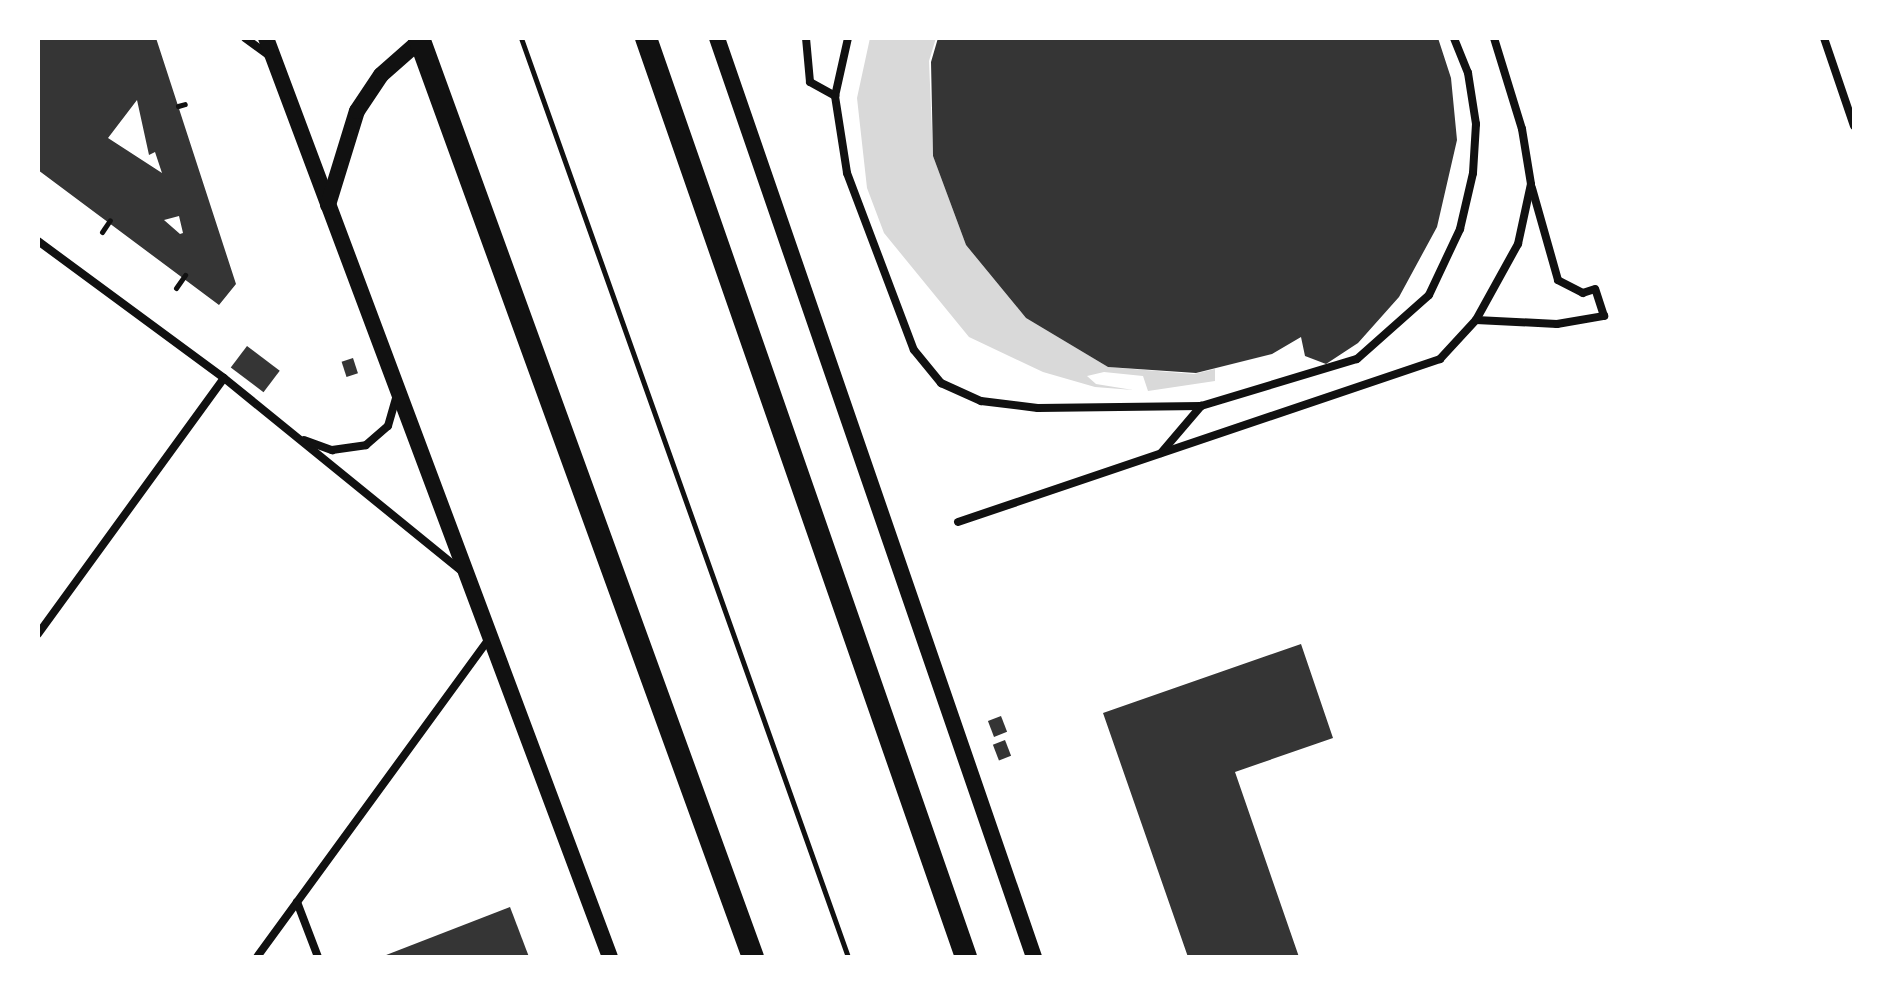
<!DOCTYPE html>
<style>
body{margin:0}
#map{position:relative;width:1892px;height:995px;overflow:hidden;background:#fff;font-family:"Asap Condensed",sans-serif}
div>[style]{position:absolute}
.water>*{inset:0;background:#d9d9d9}
.building>*{inset:0;background:#353535;transform-origin:0 0}
.path>*{height:5px;margin:-2.5px;padding:0 2.5px;transform-origin:2.5px;border-radius:2.5px;background:#111}
.minor>*{height:8px;margin:-4px;padding:0 4px;transform-origin:4px;border-radius:4px;background:#111}
.secondary>*{height:16px;margin:-8px;padding:0 8px;transform-origin:8px;border-radius:8px;background:#111}
.trunk>*{height:22px;margin:-11px;padding:0 11px;transform-origin:11px;border-radius:11px;background:#111}
span{translate:-50% -50%;white-space:nowrap;text-align:center;line-height:1.15;-webkit-text-stroke:6px #fff;paint-order:stroke}
.frame{position:absolute;inset:0;border:40px solid #fff;pointer-events:none}
</style>
<div id="map">
<div class="water">
<i style="clip-path:polygon(870px 38px,936px 38px,929px 61px,933px 156px,966px 245px,1026px 318px,1108px 367px,1194px 374px,1215px 369px,1215px 381px,1148px 391px,1143px 376px,1104px 372px,1087px 376px,1096px 384px,1133px 390px,1095px 387px,1043px 372px,969px 337px,884px 233px,867px 188px,857px 98px)"></i>
</div>
<div class="building">
<i style="clip-path:polygon(evenodd,38px 38px,156px 38px,236px 284px,219px 305px,38px 170px,38px 38px,137px 100px,149px 155px,155px 152px,162px 173px,108px 138px,137px 100px,38px 38px,179px 216px,183px 233px,180px 234px,164px 220px,179px 216px)"></i>
<i style="clip-path:polygon(938px 38px,1438px 38px,1451px 78px,1457px 140px,1437px 227px,1399px 297px,1358px 343px,1326px 364px,1305px 356px,1301px 337px,1272px 354px,1196px 373px,1108px 367px,1026px 318px,966px 245px,933px 156px,931px 62px)"></i>
<i style="left:247px;top:346px;width:41px;height:27px;rotate:37deg"></i>
<i style="left:353px;top:358px;width:16px;height:12px;rotate:72deg"></i>
<i style="clip-path:polygon(1301px 644px,1333px 738px,1235px 772px,1299px 957px,1188px 957px,1103px 713px)"></i>
<i style="left:1001px;top:716px;width:17px;height:14px;rotate:69deg"></i>
<i style="left:1005px;top:740px;width:17px;height:13px;rotate:69deg"></i>
<i style="clip-path:polygon(510px 907px,529px 957px,381px 957px)"></i>
</div>
<div class="path">
<i style="left:521px;top:38px;width:975px;rotate:70.41deg"></i>
<i style="left:178px;top:106px;width:7px;rotate:-16deg"></i>
<i style="left:102px;top:232px;width:14px;rotate:-56deg"></i>
<i style="left:176px;top:288px;width:16px;rotate:-55deg"></i>
</div>
<div class="minor">
<i style="left:245px;top:38px;width:31px;rotate:36deg"></i>
<i style="left:806px;top:38px;width:44px;rotate:84.8deg"></i>
<i style="left:810px;top:82px;width:29px;rotate:29deg"></i>
<i style="left:848px;top:38px;width:59px;rotate:102.6deg"></i>
<i style="left:835px;top:96px;width:78px;rotate:81.1deg"></i>
<i style="left:847px;top:173px;width:189px;rotate:69.3deg"></i>
<i style="left:914px;top:350px;width:43px;rotate:50.7deg"></i>
<i style="left:941px;top:383px;width:44px;rotate:24.2deg"></i>
<i style="left:981px;top:401px;width:57px;rotate:7deg"></i>
<i style="left:1038px;top:408px;width:163px;rotate:-0.7deg"></i>
<i style="left:1824px;top:38px;width:93px;rotate:71.2deg"></i>
<i style="left:38px;top:241px;width:231px;rotate:36.4deg"></i>
<i style="left:224px;top:378px;width:308px;rotate:39.1deg"></i>
<i style="left:1476px;top:320px;width:81px;rotate:2.8deg"></i>
<i style="left:1557px;top:324px;width:48px;rotate:-9.7deg"></i>
<i style="left:1604px;top:316px;width:28px;rotate:-108deg"></i>
<i style="left:1595px;top:289px;width:13px;rotate:162deg"></i>
<i style="left:1583px;top:293px;width:28px;rotate:-153deg"></i>
<i style="left:1558px;top:280px;width:96px;rotate:-105.8deg"></i>
<i style="left:304px;top:440px;width:30px;rotate:20deg"></i>
<i style="left:332px;top:450px;width:34px;rotate:-8deg"></i>
<i style="left:366px;top:445px;width:29px;rotate:-41deg"></i>
<i style="left:388px;top:426px;width:33px;rotate:-74deg"></i>
<i style="left:1161px;top:453px;width:62px;rotate:-49.6deg"></i>
<i style="left:1201px;top:406px;width:163px;rotate:-16.8deg"></i>
<i style="left:1357px;top:359px;width:96px;rotate:-41.6deg"></i>
<i style="left:1429px;top:295px;width:73px;rotate:-64.8deg"></i>
<i style="left:1460px;top:229px;width:57px;rotate:-76.9deg"></i>
<i style="left:1473px;top:173px;width:49px;rotate:-86.5deg"></i>
<i style="left:1476px;top:124px;width:52px;rotate:-98.9deg"></i>
<i style="left:1468px;top:73px;width:38px;rotate:-112deg"></i>
<i style="left:958px;top:522px;width:509px;rotate:-18.68deg"></i>
<i style="left:1440px;top:359px;width:53px;rotate:-47.3deg"></i>
<i style="left:1476px;top:320px;width:87px;rotate:-61.1deg"></i>
<i style="left:1518px;top:244px;width:61px;rotate:-77.8deg"></i>
<i style="left:1531px;top:184px;width:56px;rotate:-99.3deg"></i>
<i style="left:1522px;top:129px;width:95px;rotate:-107.1deg"></i>
<i style="left:38px;top:634px;width:316px;rotate:-54deg"></i>
<i style="left:297px;top:902px;width:59px;rotate:69.1deg"></i>
<i style="left:257px;top:957px;width:392px;rotate:-53.9deg"></i>
</div>
<div class="secondary">
<i style="left:266px;top:38px;width:981px;rotate:69.48deg"></i>
<i style="left:717px;top:38px;width:972px;rotate:70.97deg"></i>
<i style="left:328px;top:205px;width:98px;rotate:-72.9deg"></i>
<i style="left:357px;top:111px;width:43px;rotate:-56.3deg"></i>
<i style="left:381px;top:75px;width:56px;rotate:-41.4deg"></i>
</div>
<div class="trunk">
<i style="left:419px;top:38px;width:978px;rotate:70.03deg"></i>
<i style="left:646px;top:38px;width:973px;rotate:70.8deg"></i>
</div>
<div class="frame"></div>
</div>
